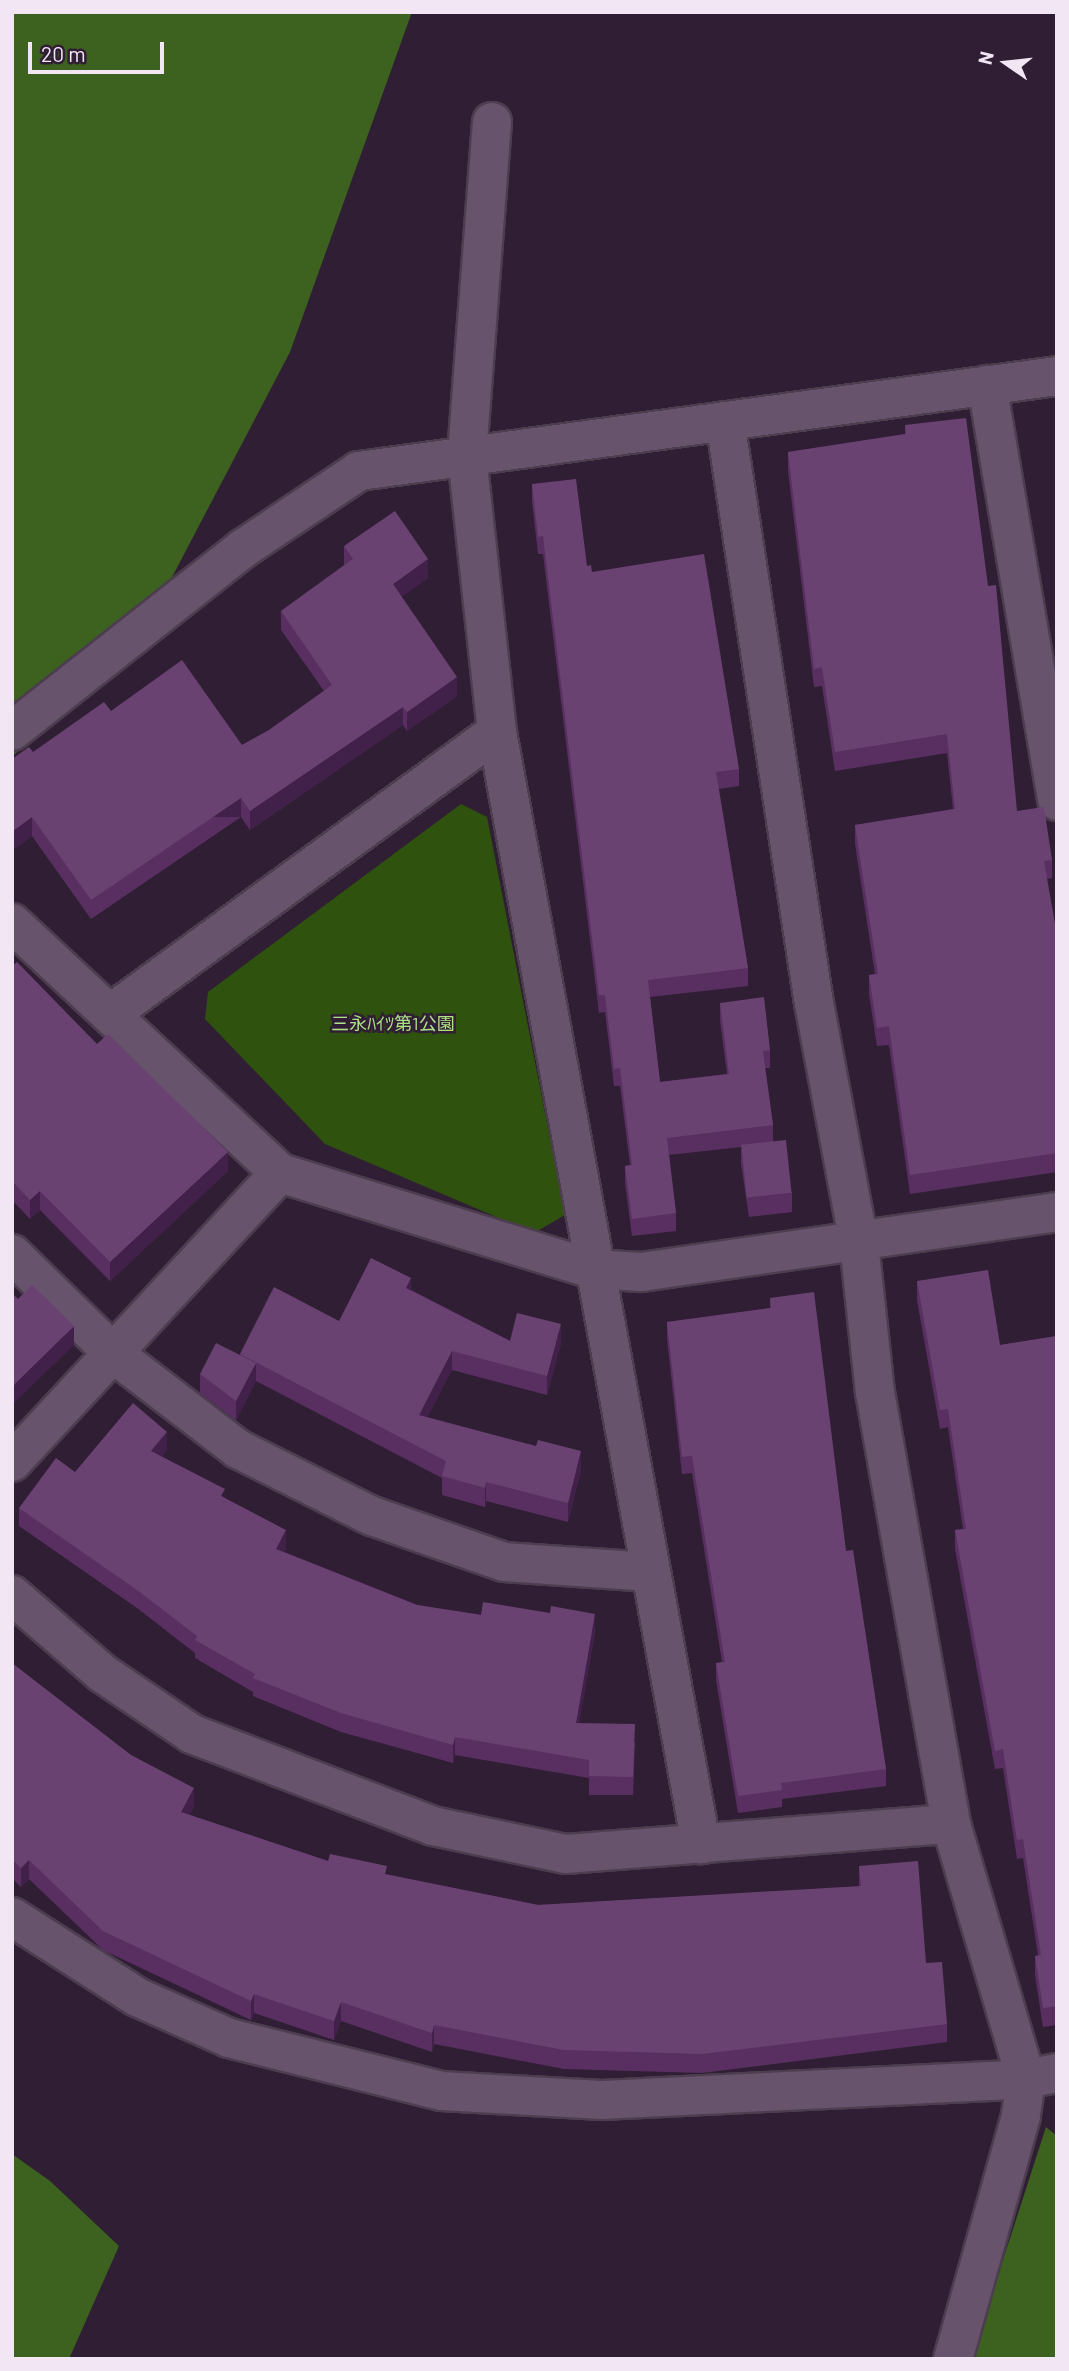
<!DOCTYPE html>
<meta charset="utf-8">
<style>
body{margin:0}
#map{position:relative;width:1069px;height:2371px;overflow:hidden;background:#301e34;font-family:Barlow,"Noto Sans JP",sans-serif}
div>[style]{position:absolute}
.green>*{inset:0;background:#2f520e}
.forest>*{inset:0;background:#3d611f}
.roads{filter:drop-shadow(2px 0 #4c3d4f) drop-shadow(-2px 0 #4c3d4f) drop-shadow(0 2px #4c3d4f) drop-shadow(0 -2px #4c3d4f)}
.street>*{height:38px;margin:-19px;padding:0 19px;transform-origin:19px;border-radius:19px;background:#67536b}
.wall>*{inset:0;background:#592f62}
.shaded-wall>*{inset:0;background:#412049;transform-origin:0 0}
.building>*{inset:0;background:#694272;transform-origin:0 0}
span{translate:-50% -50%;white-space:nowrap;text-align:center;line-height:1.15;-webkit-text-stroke:5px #301e34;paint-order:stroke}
.park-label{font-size:18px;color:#ace186}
.frame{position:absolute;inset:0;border:14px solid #f2e6f4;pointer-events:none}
.north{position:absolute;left:971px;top:28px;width:70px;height:70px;-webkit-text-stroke:5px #301e34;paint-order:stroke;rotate:284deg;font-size:19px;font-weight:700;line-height:28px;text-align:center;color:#f2e6f4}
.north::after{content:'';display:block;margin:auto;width:24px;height:32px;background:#f2e6f4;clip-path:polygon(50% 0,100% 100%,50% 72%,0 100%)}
.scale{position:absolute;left:28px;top:42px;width:136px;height:32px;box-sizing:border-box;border:4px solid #f2e6f4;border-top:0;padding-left:9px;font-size:21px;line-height:24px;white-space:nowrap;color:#f2e6f4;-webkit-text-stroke:5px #301e34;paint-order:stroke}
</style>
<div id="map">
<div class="green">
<i style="clip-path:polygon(461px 804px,487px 817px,565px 1215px,534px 1233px,325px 1144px,205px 1019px,208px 992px)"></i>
</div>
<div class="forest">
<i style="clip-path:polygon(12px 12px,412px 12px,290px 352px,148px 623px,12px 757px)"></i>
<i style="clip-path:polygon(1046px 2127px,1057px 2136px,1057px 2359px,971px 2359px)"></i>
<i style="clip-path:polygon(12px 2154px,50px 2181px,119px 2246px,69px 2359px,12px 2359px)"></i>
</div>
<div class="roads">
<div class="street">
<i style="left:492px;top:122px;width:335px;rotate:94.3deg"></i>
<i style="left:467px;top:456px;width:278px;rotate:83.8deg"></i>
<i style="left:497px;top:732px;width:1131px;rotate:79.6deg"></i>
<i style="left:987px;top:385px;width:422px;rotate:80.4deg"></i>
<i style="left:725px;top:421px;width:589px;rotate:81.31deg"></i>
<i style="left:814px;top:1003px;width:244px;rotate:79.4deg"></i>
<i style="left:859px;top:1243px;width:150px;rotate:83.9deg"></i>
<i style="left:875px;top:1392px;width:439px;rotate:80deg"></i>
<i style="left:951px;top:1824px;width:266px;rotate:73.6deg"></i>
<i style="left:1026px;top:2079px;width:37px;rotate:98deg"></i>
<i style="left:1021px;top:2116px;width:252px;rotate:105.6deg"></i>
<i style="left:12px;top:731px;width:295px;rotate:-38.3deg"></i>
<i style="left:244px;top:548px;width:138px;rotate:-33.8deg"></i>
<i style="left:359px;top:471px;width:704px;rotate:-7.75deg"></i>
<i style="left:12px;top:923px;width:367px;rotate:43deg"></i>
<i style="left:280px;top:1173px;width:327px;rotate:17.1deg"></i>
<i style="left:593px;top:1269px;width:48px;rotate:3.6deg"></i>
<i style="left:641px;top:1272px;width:420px;rotate:-8.2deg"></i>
<i style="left:110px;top:1014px;width:479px;rotate:-36.1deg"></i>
<i style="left:12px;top:1254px;width:143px;rotate:44.4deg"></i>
<i style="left:114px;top:1354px;width:156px;rotate:37.5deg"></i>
<i style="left:238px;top:1449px;width:150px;rotate:26.6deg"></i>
<i style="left:372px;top:1516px;width:140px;rotate:19.2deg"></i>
<i style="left:504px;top:1562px;width:147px;rotate:3.9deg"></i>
<i style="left:12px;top:1462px;width:394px;rotate:-47.2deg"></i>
<i style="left:12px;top:1595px;width:119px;rotate:40.9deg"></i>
<i style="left:102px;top:1673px;width:109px;rotate:34.1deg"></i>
<i style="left:192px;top:1734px;width:258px;rotate:20.9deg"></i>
<i style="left:433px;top:1826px;width:136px;rotate:11.9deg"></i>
<i style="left:566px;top:1854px;width:386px;rotate:-4.5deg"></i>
<i style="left:12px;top:1917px;width:148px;rotate:32.6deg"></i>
<i style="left:137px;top:1997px;width:101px;rotate:24deg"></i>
<i style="left:229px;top:2038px;width:219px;rotate:14deg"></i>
<i style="left:441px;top:2091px;width:161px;rotate:3.2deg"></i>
<i style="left:602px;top:2100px;width:425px;rotate:-2.8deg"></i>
<i style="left:1026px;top:2079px;width:32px;rotate:-11deg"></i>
</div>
</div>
<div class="wall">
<i style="clip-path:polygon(905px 425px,1017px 811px,1052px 860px,1052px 878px,1047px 879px,1057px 936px,1057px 1172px,910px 1194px,889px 1045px,877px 1046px,869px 994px,869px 975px,875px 974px,855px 844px,855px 825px,953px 809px,947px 753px,835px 771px,822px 686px,814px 687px,788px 471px,788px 452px,905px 434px)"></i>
<i style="clip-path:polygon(532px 484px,587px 566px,739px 769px,739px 786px,719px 789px,748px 968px,748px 986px,650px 997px,660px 1082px,727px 1074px,720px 1021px,720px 1003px,770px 1050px,770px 1068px,765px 1068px,773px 1125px,773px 1142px,792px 1193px,792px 1212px,749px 1217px,741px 1164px,741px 1147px,669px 1155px,676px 1213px,676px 1231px,632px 1236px,625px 1183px,625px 1166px,630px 1165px,620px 1086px,614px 1086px,605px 1012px,599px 1013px,543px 554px,538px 554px,532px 502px)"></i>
<i style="clip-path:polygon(344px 546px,428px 578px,401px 597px,457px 696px,407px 731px,403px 725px,250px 830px,241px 817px,91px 919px,32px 836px,13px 850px,12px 849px,12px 759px,33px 752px,111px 711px,242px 745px,269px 730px,324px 691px,281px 630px,281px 611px,344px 565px)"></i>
<i style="clip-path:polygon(12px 966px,97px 1044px,228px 1171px,110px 1281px,40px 1210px,30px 1219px,12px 1200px)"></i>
<i style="clip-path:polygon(917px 1281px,1000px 1345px,1057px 1336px,1057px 2025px,1043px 2027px,1035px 1975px,1035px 1956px,1038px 1955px,1023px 1858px,1017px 1859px,1003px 1768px,995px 1769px,955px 1549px,955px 1530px,963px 1529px,948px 1427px,940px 1429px,917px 1300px)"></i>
<i style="clip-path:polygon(411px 1290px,510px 1341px,561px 1343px,547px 1395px,452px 1370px,427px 1417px,581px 1470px,568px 1522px,486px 1501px,485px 1507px,442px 1495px,442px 1478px,256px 1381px,236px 1420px,200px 1393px,200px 1374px,240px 1355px,240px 1354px,339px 1321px)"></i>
<i style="clip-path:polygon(770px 1298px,846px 1551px,886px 1769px,886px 1786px,782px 1799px,782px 1807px,738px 1813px,716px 1680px,716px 1663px,722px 1662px,692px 1473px,682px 1474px,667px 1339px,667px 1322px,770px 1308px)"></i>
<i style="clip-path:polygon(167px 1450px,161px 1457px,225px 1498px,286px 1549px,284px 1552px,417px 1605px,595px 1632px,579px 1723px,635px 1742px,633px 1795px,589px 1795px,589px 1778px,455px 1755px,453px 1763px,341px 1732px,253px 1696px,253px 1692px,195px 1658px,195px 1653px,137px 1608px,19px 1526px,19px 1508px,75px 1472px)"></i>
<i style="clip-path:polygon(12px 1663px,194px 1807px,189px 1815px,328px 1861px,387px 1875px,538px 1905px,859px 1887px,859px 1866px,926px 1963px,947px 2024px,947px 2042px,702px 2073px,564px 2069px,434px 2044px,432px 2052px,341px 2021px,334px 2040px,254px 2013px,251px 2020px,103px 1950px,29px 1879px,21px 1887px,12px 1878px)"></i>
</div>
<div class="shaded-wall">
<i style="clip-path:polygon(428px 559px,428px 578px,393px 603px,393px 584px)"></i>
<i style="clip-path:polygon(457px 677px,457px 696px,407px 731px,407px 712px)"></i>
<i style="clip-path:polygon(403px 707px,403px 725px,250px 830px,250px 811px)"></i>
<i style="left:241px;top:798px;width:19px;height:181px;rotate:90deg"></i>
<i style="clip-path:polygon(32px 817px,32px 836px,13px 850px,13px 831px)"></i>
<i style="clip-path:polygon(228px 1152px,228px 1171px,110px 1281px,110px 1262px)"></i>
<i style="clip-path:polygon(40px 1191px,40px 1210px,30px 1219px,30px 1200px)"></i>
<i style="clip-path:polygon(411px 1278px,411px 1297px,406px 1288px)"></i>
<i style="clip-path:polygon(561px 1324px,561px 1343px,547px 1395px,547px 1376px)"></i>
<i style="clip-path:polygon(74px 1326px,74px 1345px,12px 1405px,12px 1387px)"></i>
<i style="clip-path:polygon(452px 1351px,452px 1370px,419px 1434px,419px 1415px)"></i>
<i style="clip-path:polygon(256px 1363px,256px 1382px,236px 1420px,236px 1401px)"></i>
<i style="clip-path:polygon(167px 1432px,167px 1450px,151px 1469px,151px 1451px)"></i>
<i style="clip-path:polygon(581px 1451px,581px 1470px,568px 1522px,568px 1503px)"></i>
<i style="clip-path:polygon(486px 1482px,486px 1501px,485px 1507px,485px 1488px)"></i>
<i style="clip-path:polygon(286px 1530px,286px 1549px,276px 1568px,276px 1549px)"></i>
<i style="clip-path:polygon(595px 1614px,595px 1632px,576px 1741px,576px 1723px)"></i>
<i style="clip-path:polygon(455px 1737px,455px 1755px,453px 1763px,453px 1745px)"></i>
<i style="clip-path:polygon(194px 1788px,194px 1807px,181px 1831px,181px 1812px)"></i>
<i style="clip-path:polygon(29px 1860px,29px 1879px,21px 1887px,21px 1868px)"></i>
<i style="clip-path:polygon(254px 1994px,254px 2013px,251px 2020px,251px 2001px)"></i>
<i style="clip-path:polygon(341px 2002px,341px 2021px,334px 2040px,334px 2021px)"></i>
<i style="clip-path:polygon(434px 2025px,434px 2044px,432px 2052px,432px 2033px)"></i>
</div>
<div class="building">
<i style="clip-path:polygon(966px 418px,988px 586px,996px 585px,1017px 811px,1044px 807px,1052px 860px,1044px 861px,1057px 936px,1057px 1153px,910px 1175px,889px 1026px,877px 1028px,869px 975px,878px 974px,855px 825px,955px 809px,947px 734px,835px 752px,822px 667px,814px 669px,788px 452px,906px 434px,905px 425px)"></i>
<i style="clip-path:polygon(576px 479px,587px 566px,591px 565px,592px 572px,704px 554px,739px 769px,716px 772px,748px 968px,648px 980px,660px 1082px,729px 1074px,720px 1003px,764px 997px,770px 1050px,763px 1051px,773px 1125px,667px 1138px,676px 1213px,632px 1219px,625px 1166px,632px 1165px,620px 1068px,614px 1069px,605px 995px,599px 995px,543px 536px,538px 537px,532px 484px)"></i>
<i style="clip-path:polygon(395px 511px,428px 559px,393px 584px,457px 677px,407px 712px,403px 707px,250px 811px,241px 798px,91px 900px,32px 817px,13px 831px,12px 759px,29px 747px,33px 752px,104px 702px,111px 711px,182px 660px,242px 745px,269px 730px,332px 685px,281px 611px,353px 559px,344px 546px)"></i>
<i style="clip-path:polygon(17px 962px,97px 1044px,108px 1034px,228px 1152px,110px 1262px,40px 1191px,30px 1200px,12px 1181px,12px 966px)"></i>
<i style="left:786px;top:1140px;width:53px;height:45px;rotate:84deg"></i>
<i style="clip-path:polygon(371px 1258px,411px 1278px,406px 1288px,510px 1341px,517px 1313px,561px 1324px,547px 1376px,452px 1351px,419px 1415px,536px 1446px,538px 1440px,581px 1451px,568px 1503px,486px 1482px,485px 1488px,442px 1476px,446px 1461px,240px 1354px,274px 1287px,339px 1321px)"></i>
<i style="clip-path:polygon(988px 1270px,1000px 1345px,1057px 1336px,1057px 2006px,1043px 2008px,1035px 1956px,1041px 1955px,1023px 1839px,1017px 1840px,1003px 1749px,995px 1751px,955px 1530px,966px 1529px,948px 1409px,940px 1410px,917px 1281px)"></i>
<i style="clip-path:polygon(32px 1285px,74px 1326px,12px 1387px,12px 1293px,18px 1299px)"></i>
<i style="clip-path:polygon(814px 1292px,846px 1551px,853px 1550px,886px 1769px,781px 1783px,782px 1790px,738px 1796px,716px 1663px,725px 1662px,692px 1456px,682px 1457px,667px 1322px,771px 1308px,770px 1298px)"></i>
<i style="clip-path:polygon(216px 1343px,256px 1363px,236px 1401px,200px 1374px)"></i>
<i style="clip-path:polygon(133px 1403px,167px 1432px,151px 1451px,225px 1489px,221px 1496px,286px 1530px,276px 1549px,417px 1605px,481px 1615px,483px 1602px,550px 1613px,551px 1606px,595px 1614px,576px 1723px,635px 1724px,633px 1777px,589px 1776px,589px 1760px,455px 1737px,453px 1745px,341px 1713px,253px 1678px,255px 1674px,195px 1640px,197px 1636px,137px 1590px,19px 1508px,56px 1458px,75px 1472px)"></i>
<i style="clip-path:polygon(12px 1663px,131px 1755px,194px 1788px,181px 1812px,328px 1861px,330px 1854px,387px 1866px,385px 1874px,538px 1905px,861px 1886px,859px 1866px,918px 1861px,926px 1963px,942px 1962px,947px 2024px,702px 2054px,564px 2050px,434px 2025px,432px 2033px,341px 2002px,334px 2021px,254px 1994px,251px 2001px,103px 1931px,29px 1860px,21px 1868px,12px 1859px)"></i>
</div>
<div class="park-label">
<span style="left:393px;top:1023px">三永ﾊｲﾂ第1公園</span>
</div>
<div class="frame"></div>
<div class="north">N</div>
<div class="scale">20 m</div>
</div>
